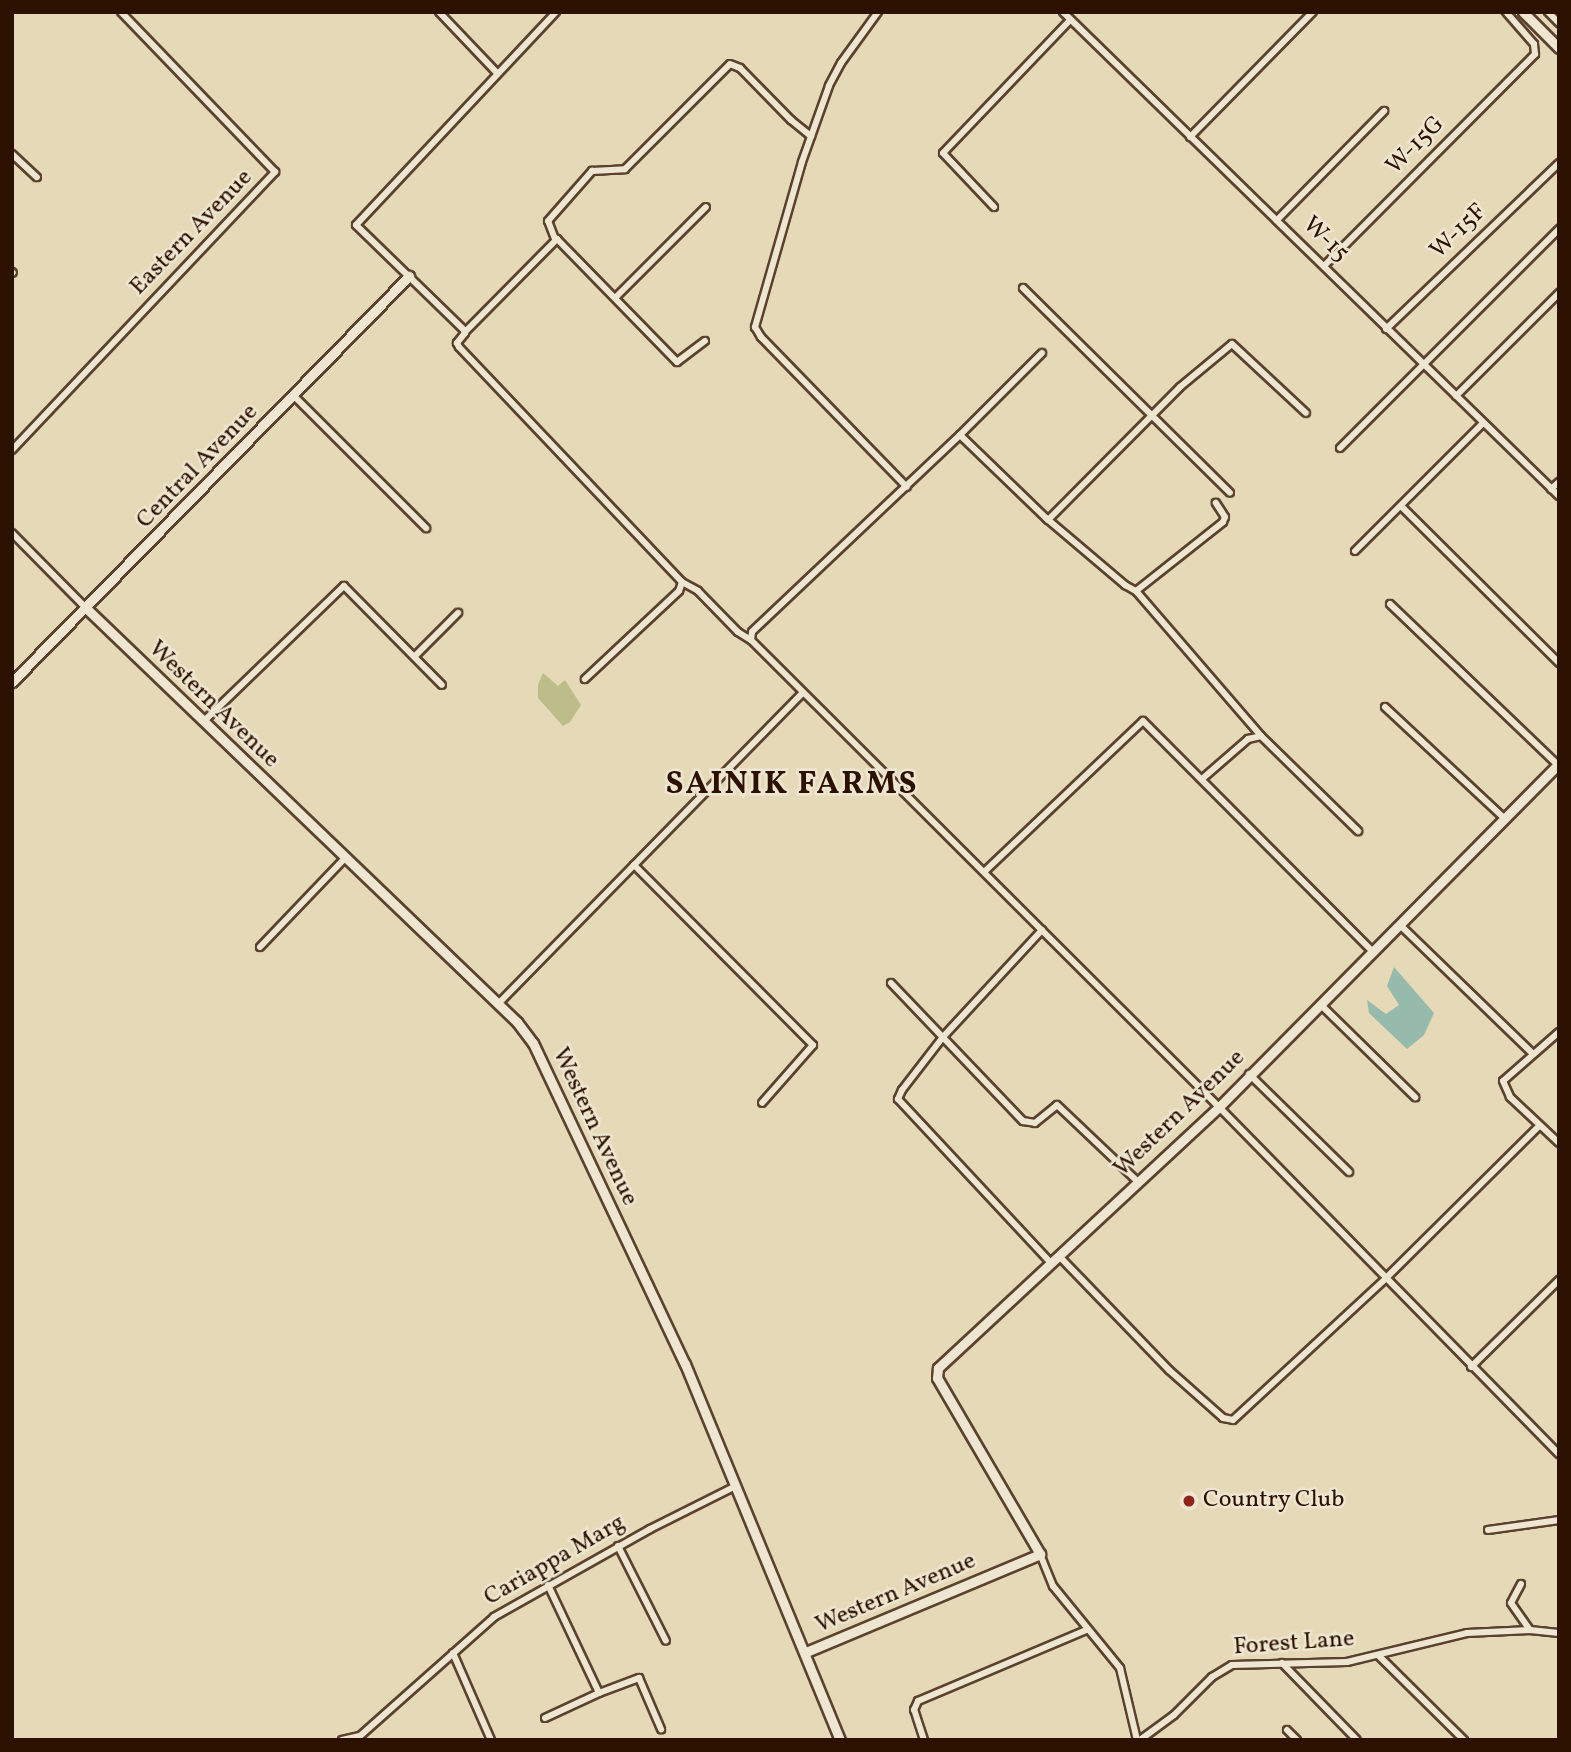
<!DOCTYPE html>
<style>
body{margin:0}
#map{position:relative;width:1571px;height:1752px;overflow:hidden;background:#e5d9b7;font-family:Vollkorn,serif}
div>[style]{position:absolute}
.green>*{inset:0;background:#bcbd89}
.water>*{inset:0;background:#96baab}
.roads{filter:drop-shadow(2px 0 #5a422e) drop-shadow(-2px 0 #5a422e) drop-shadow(0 2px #5a422e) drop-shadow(0 -2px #5a422e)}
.street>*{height:6px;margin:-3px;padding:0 3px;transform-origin:3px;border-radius:3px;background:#eee6d0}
.secondary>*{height:9px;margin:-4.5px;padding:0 4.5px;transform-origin:4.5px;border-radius:4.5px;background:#eee6d0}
.dots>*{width:19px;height:19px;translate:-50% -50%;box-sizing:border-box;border:4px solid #eee6d0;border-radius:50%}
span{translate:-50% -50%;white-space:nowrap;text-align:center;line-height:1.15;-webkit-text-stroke:5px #eee6d0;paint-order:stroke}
.street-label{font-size:24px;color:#2c1000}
.poi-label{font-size:24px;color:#2c1000}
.left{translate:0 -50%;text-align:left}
.district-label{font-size:32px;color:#2c1000;font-weight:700;letter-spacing:2px}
.frame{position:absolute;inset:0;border:14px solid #2c1000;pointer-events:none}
</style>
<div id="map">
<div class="green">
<i style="clip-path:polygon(543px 673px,558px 686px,565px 680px,581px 705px,570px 722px,563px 726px,538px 698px,538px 685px)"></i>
</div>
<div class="water">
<i style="clip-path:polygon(1394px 967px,1434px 1013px,1424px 1035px,1407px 1049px,1369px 1013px,1367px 1000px,1386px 1014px,1399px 1005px,1387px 986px)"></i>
</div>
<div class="roads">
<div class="street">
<i style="left:439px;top:12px;width:84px;rotate:46.4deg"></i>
<i style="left:556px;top:12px;width:292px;rotate:133.2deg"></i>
<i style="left:356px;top:225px;width:151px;rotate:44.2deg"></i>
<i style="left:464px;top:330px;width:3px;rotate:72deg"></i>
<i style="left:465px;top:333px;width:13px;rotate:129deg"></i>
<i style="left:457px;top:343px;width:4px;rotate:63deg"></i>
<i style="left:459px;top:347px;width:324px;rotate:46.5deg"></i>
<i style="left:682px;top:582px;width:9px;rotate:108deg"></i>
<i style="left:679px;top:591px;width:129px;rotate:136.9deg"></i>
<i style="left:878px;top:12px;width:63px;rotate:126deg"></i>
<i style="left:841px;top:63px;width:26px;rotate:118deg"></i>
<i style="left:829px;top:86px;width:81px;rotate:109.6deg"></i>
<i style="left:802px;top:162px;width:172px;rotate:105.9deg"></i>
<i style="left:755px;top:327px;width:12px;rotate:59deg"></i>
<i style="left:761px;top:337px;width:209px;rotate:45.8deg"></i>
<i style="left:1063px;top:12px;width:693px;rotate:44.3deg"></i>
<i style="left:1548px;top:12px;width:16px;rotate:45deg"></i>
<i style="left:1190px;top:137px;width:175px;rotate:-45.5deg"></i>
<i style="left:12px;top:154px;width:34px;rotate:43deg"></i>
<i style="left:994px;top:207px;width:74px;rotate:-133.4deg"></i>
<i style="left:943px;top:153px;width:184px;rotate:-46.3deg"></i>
<i style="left:1277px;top:220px;width:153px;rotate:-45.5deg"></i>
<i style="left:555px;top:239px;width:19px;rotate:-111deg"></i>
<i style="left:548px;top:221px;width:67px;rotate:-48.7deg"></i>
<i style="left:592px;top:171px;width:33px;rotate:-3deg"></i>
<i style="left:625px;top:169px;width:148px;rotate:-45deg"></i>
<i style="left:730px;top:64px;width:11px;rotate:22deg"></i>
<i style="left:740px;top:68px;width:73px;rotate:45.6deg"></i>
<i style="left:791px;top:120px;width:26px;rotate:39deg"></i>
<i style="left:1324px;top:266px;width:299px;rotate:-45.1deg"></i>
<i style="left:1535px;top:54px;width:10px;rotate:-96deg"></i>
<i style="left:1534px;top:44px;width:43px;rotate:-131.2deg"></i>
<i style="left:12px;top:272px;width:1px;rotate:45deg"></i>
<i style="left:1023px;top:288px;width:291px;rotate:44.7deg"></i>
<i style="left:616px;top:297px;width:127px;rotate:-45deg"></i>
<i style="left:1386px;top:329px;width:240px;rotate:-43.8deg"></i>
<i style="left:465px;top:332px;width:131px;rotate:-45.3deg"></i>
<i style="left:557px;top:239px;width:172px;rotate:45.7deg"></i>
<i style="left:677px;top:362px;width:35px;rotate:-37deg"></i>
<i style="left:1042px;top:353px;width:116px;rotate:135deg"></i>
<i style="left:960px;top:435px;width:286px;rotate:136.6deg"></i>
<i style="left:752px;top:632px;width:8px;rotate:97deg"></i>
<i style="left:751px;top:640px;width:661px;rotate:44.94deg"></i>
<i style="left:1219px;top:1107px;width:486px;rotate:45.6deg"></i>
<i style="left:294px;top:396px;width:187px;rotate:45deg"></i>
<i style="left:1456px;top:396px;width:146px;rotate:-45deg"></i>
<i style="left:960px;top:435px;width:120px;rotate:44deg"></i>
<i style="left:1046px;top:518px;width:104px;rotate:40.3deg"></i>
<i style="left:1125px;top:585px;width:13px;rotate:29deg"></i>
<i style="left:1136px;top:591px;width:111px;rotate:-38.4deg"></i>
<i style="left:1223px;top:522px;width:5px;rotate:-68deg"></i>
<i style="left:1225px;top:517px;width:17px;rotate:-123deg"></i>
<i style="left:1340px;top:448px;width:310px;rotate:-45deg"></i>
<i style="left:12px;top:450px;width:383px;rotate:-46.6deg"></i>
<i style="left:275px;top:172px;width:222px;rotate:-133.9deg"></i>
<i style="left:1551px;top:489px;width:11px;rotate:-41deg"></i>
<i style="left:1401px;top:506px;width:223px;rotate:44.8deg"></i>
<i style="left:1048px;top:520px;width:187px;rotate:-45.2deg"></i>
<i style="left:1180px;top:387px;width:67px;rotate:-39.6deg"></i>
<i style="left:1232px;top:344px;width:101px;rotate:43deg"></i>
<i style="left:12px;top:533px;width:105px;rotate:45.4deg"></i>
<i style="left:1355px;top:551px;width:181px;rotate:-45deg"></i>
<i style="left:682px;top:582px;width:18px;rotate:29deg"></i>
<i style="left:698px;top:591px;width:57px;rotate:45.7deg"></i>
<i style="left:738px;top:632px;width:15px;rotate:32deg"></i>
<i style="left:1136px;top:591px;width:191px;rotate:49.2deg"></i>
<i style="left:1390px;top:604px;width:233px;rotate:43.8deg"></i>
<i style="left:415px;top:656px;width:61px;rotate:-45deg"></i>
<i style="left:1385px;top:707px;width:164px;rotate:43deg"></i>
<i style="left:203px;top:722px;width:196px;rotate:-44deg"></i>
<i style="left:344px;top:586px;width:139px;rotate:45.3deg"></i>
<i style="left:1202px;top:779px;width:61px;rotate:-41deg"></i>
<i style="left:1248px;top:739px;width:13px;rotate:-13deg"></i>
<i style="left:1261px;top:736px;width:136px;rotate:44.4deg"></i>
<i style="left:634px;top:865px;width:254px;rotate:45.2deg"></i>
<i style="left:813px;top:1045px;width:77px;rotate:131.3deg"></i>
<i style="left:984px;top:872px;width:219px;rotate:-43.5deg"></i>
<i style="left:1143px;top:721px;width:326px;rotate:45.1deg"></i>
<i style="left:1400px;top:925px;width:185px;rotate:44.1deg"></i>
<i style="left:1042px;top:930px;width:146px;rotate:132.8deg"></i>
<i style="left:943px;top:1037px;width:67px;rotate:127.7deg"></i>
<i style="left:902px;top:1090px;width:10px;rotate:114deg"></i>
<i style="left:898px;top:1099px;width:224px;rotate:47deg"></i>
<i style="left:260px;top:947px;width:123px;rotate:-46.3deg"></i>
<i style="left:891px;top:983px;width:191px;rotate:46.3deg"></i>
<i style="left:1023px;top:1121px;width:12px;rotate:9deg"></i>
<i style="left:1035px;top:1123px;width:28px;rotate:-39deg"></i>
<i style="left:1057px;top:1105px;width:112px;rotate:43.5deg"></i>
<i style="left:498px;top:1004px;width:434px;rotate:-45.6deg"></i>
<i style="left:1321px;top:1005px;width:132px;rotate:44.4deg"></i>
<i style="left:1559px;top:1032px;width:74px;rotate:138.8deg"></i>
<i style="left:1503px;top:1081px;width:17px;rotate:66deg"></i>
<i style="left:1510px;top:1097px;width:67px;rotate:43.2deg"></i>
<i style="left:1249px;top:1074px;width:140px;rotate:44.4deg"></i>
<i style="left:1059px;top:1256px;width:158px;rotate:46deg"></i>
<i style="left:1169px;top:1370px;width:72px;rotate:41.6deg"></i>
<i style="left:1223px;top:1418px;width:10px;rotate:11deg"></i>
<i style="left:1233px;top:1420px;width:207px;rotate:-42.8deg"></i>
<i style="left:1385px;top:1279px;width:218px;rotate:-44.8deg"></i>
<i style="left:1471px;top:1367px;width:124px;rotate:-44.7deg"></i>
<i style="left:1488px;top:1530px;width:72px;rotate:-8deg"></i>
<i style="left:618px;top:1546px;width:106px;rotate:63.2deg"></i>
<i style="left:1040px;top:1554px;width:35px;rotate:68deg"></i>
<i style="left:1053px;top:1586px;width:106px;rotate:50.7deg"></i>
<i style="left:1120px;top:1668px;width:74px;rotate:76.7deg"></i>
<i style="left:1521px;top:1584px;width:21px;rotate:118deg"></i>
<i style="left:1511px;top:1603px;width:33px;rotate:55deg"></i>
<i style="left:548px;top:1585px;width:119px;rotate:64.7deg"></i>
<i style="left:599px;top:1693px;width:43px;rotate:-20.6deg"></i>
<i style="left:639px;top:1678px;width:56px;rotate:66.7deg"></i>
<i style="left:453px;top:1653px;width:95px;rotate:66.4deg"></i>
<i style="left:1378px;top:1655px;width:121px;rotate:44.7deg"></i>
<i style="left:1282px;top:1663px;width:107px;rotate:45.8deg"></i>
<i style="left:545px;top:1718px;width:60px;rotate:-24.8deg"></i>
<i style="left:1287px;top:1730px;width:14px;rotate:45deg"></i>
<i style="left:342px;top:1740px;width:18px;rotate:-13deg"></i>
<i style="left:360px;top:1736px;width:179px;rotate:-41.6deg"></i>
<i style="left:494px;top:1617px;width:179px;rotate:-29.4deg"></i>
<i style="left:650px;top:1529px;width:96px;rotate:-26.6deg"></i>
<i style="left:924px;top:1740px;width:32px;rotate:-108deg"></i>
<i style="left:914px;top:1710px;width:10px;rotate:-66deg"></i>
<i style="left:918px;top:1701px;width:182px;rotate:-22.9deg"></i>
<i style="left:1140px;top:1740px;width:42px;rotate:-36.3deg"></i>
<i style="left:1174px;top:1715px;width:54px;rotate:-45deg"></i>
<i style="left:1212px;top:1677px;width:23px;rotate:-31deg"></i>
<i style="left:1232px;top:1665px;width:115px;rotate:-1.5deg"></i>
<i style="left:1347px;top:1662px;width:123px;rotate:-13.6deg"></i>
<i style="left:1467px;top:1633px;width:63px;rotate:-2.7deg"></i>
<i style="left:1530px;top:1630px;width:29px;rotate:6deg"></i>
</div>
<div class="secondary">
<i style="left:1523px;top:12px;width:51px;rotate:45deg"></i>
<i style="left:86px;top:608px;width:598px;rotate:43.85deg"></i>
<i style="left:517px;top:1022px;width:26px;rotate:53deg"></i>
<i style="left:533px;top:1043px;width:355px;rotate:64.7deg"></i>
<i style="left:685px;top:1364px;width:407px;rotate:67.6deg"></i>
<i style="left:12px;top:682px;width:568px;rotate:-45.64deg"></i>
<i style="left:806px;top:1652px;width:254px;rotate:-22.7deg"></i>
<i style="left:1040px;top:1554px;width:204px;rotate:-120.3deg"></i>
<i style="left:937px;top:1378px;width:10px;rotate:-84deg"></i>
<i style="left:938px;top:1368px;width:384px;rotate:-42.9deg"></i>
<i style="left:1219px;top:1107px;width:483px;rotate:-45.3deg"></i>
</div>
</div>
<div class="dots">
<i style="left:1189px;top:1501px;background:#8f2418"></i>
</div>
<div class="street-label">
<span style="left:1416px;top:146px;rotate:-45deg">W-15G</span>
<span style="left:1459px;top:232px;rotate:-44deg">W-15F</span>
<span style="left:192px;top:233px;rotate:-46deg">Eastern Avenue</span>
<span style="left:1325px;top:240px;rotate:44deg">W-15</span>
<span style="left:198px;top:467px;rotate:-46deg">Central Avenue</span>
<span style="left:213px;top:705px;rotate:44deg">Western Avenue</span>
<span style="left:1180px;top:1114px;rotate:-44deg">Western Avenue</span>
<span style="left:594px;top:1127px;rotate:65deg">Western Avenue</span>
<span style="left:555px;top:1561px;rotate:-30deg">Cariappa Marg</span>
<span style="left:896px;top:1594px;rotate:-23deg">Western Avenue</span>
<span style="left:1294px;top:1644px;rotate:-4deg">Forest Lane</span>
</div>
<div class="poi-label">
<span class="left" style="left:1203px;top:1501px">Country Club</span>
</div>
<div class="district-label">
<span style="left:792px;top:785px">SAINIK FARMS</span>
</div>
<div class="frame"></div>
</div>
